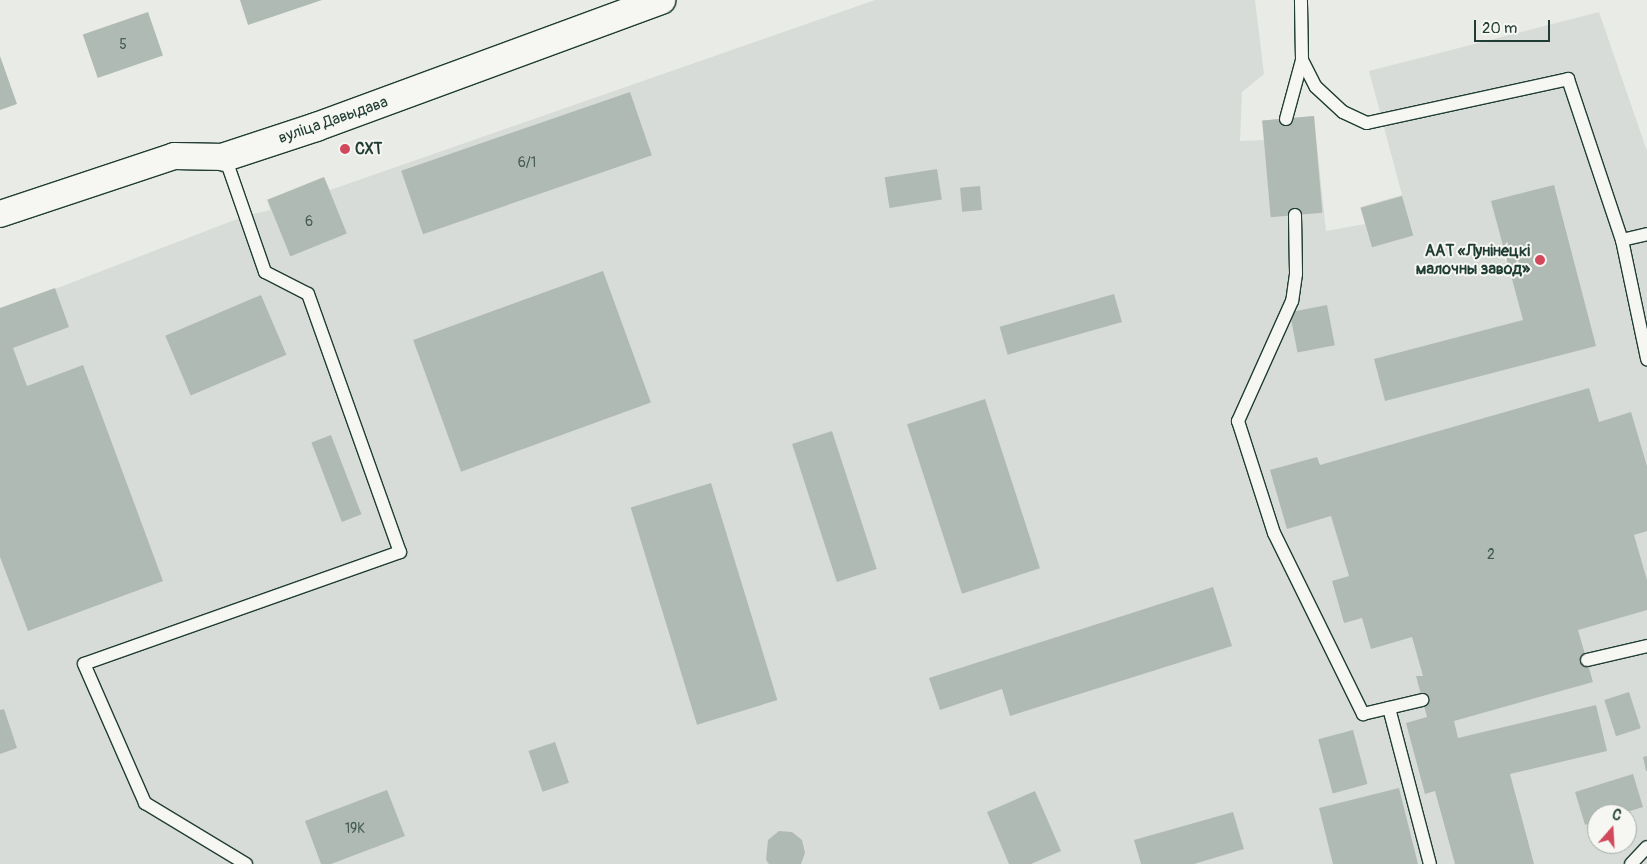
<!DOCTYPE html>
<meta charset="utf-8">
<style>
body{margin:0}
#map{position:relative;width:1647px;height:864px;overflow:hidden;background:#e9ebe7;font-family:Pangolin,sans-serif}
div>[style]{position:absolute}
.built>*{inset:0;background:#d8dcd8}
.building>*{inset:0;background:#b0bab5;transform-origin:0 0}
.roads{filter:drop-shadow(1px 0 #1f3d34) drop-shadow(-1px 0 #1f3d34) drop-shadow(0 1px #1f3d34) drop-shadow(0 -1px #1f3d34)}
.lane>*{height:12px;margin:-6px;padding:0 6px;transform-origin:6px;border-radius:6px;background:#f6f6f2}
.street>*{height:26px;margin:-13px;padding:0 13px;transform-origin:13px;border-radius:13px;background:#f6f6f2}
.secondary>*{height:28px;margin:-14px;padding:0 14px;transform-origin:14px;border-radius:14px;background:#f6f6f2}
.dots>*{width:14px;height:14px;translate:-50% -50%;box-sizing:border-box;border:2px solid #f6f6f2;border-radius:50%}
span{translate:-50% -50%;white-space:nowrap;text-align:center;line-height:1.15;-webkit-text-stroke:4px #f6f6f2;paint-order:stroke}
.number-label{font-size:14px;color:#435c54}
.number-label span{-webkit-text-stroke-width:0}
.street-label{font-size:16px;color:#1f3d34}
.poi-label{font-size:16px;color:#1f3d34;font-weight:700}
.left{translate:0 -50%;text-align:left}
.right{translate:-100% -50%;text-align:right}
.north{position:absolute;left:1587px;top:804px;width:50px;height:50px;box-sizing:border-box;background:#f6f6f2;border:1px solid #a0aca6;border-radius:50%;rotate:19deg;font-size:14px;font-weight:700;line-height:20px;text-align:center;color:#1f3d34}
.north::after{content:'';display:block;margin:auto;width:18px;height:22px;background:#d1495b;clip-path:polygon(50% 0,100% 100%,50% 72%,0 100%)}
.scale{position:absolute;left:1474px;top:20px;width:76px;height:22px;box-sizing:border-box;border:2px solid #1f3d34;border-top:0;padding-left:6px;font-size:15px;line-height:18px;white-space:nowrap;color:#1f3d34;-webkit-text-stroke:4px #f6f6f2;paint-order:stroke}
</style>
<div id="map">
<div class="built">
<i style="clip-path:polygon(evenodd,875px 0,1255px 0,1264px 74px,1242px 92px,1240px 141px,1264px 140px,1262px 121px,1314px 116px,1326px 231px,1365px 224px,1360px 207px,1402px 195px,1369px 71px,1599px 12px,1647px 151px,1647px 864px,0 864px,0 310px,245px 216px,270px 210px,267px 200px,324px 177px,330px 190px,875px 0,1597px 814px,1627px 814px,1627px 844px,1597px 844px,1597px 814px)"></i>
</div>
<div class="building">
<i style="clip-path:polygon(240px 0,322px 0,248px 25px)"></i>
<i style="left:148px;top:12px;width:46px;height:69px;rotate:71deg"></i>
<i style="clip-path:polygon(0 56px,17px 104px,0 110px)"></i>
<i style="left:630px;top:92px;width:67px;height:242px;rotate:71deg"></i>
<i style="left:1314px;top:116px;width:97px;height:52px;rotate:85deg"></i>
<i style="left:937px;top:169px;width:31px;height:53px;rotate:81deg"></i>
<i style="left:324px;top:177px;width:61px;height:61px;rotate:68deg"></i>
<i style="clip-path:polygon(1554px 185px,1596px 346px,1385px 401px,1374px 359px,1523px 320px,1491px 201px)"></i>
<i style="left:980px;top:186px;width:24px;height:20px;rotate:85deg"></i>
<i style="left:1402px;top:196px;width:41px;height:43px;rotate:74deg"></i>
<i style="left:603px;top:271px;width:140px;height:202px;rotate:70deg"></i>
<i style="clip-path:polygon(55px 288px,69px 327px,13px 348px,27px 386px,83px 365px,163px 581px,28px 631px,0 557px,0 308px)"></i>
<i style="left:1114px;top:294px;width:29px;height:119px;rotate:74deg"></i>
<i style="left:261px;top:295px;width:65px;height:104px;rotate:67deg"></i>
<i style="left:1327px;top:305px;width:41px;height:38px;rotate:79deg"></i>
<i style="clip-path:polygon(1589px 388px,1599px 422px,1631px 412px,1647px 466px,1647px 531px,1634px 535px,1647px 580px,1647px 610px,1578px 630px,1593px 682px,1454px 721px,1458px 738px,1596px 705px,1607px 751px,1510px 774px,1534px 864px,1455px 864px,1435px 791px,1425px 794px,1406px 723px,1427px 717px,1416px 676px,1423px 676px,1412px 637px,1371px 649px,1362px 618px,1344px 623px,1332px 581px,1349px 576px,1331px 516px,1287px 529px,1270px 470px,1317px 457px,1320px 465px)"></i>
<i style="left:985px;top:399px;width:178px;height:82px;rotate:72deg"></i>
<i style="left:832px;top:431px;width:145px;height:42px;rotate:72deg"></i>
<i style="left:331px;top:435px;width:85px;height:21px;rotate:69deg"></i>
<i style="left:711px;top:483px;width:227px;height:84px;rotate:73deg"></i>
<i style="clip-path:polygon(1213px 587px,1232px 646px,1010px 716px,1002px 689px,940px 710px,929px 678px)"></i>
<i style="left:1629px;top:692px;width:38px;height:26px;rotate:72deg"></i>
<i style="clip-path:polygon(4px 709px,17px 748px,0 754px,0 710px)"></i>
<i style="left:1353px;top:730px;width:56px;height:36px;rotate:75deg"></i>
<i style="left:555px;top:742px;width:43px;height:28px;rotate:71deg"></i>
<i style="clip-path:polygon(1647px 756px,1647px 771px,1646px 771px,1643px 757px)"></i>
<i style="clip-path:polygon(1633px 774px,1643px 807px,1621px 814px,1597px 814px,1597px 821px,1585px 825px,1575px 792px)"></i>
<i style="clip-path:polygon(1399px 788px,1418px 864px,1333px 864px,1319px 808px)"></i>
<i style="clip-path:polygon(387px 790px,405px 836px,331px 864px,321px 864px,305px 821px)"></i>
<i style="clip-path:polygon(1035px 791px,1061px 851px,1031px 864px,1009px 864px,987px 812px)"></i>
<i style="clip-path:polygon(1233px 812px,1244px 849px,1194px 864px,1141px 864px,1134px 840px)"></i>
<i style="clip-path:polygon(779px 831px,792px 832px,802px 840px,805px 853px,801px 864px,769px 864px,766px 860px,768px 840px)"></i>
</div>
<div class="roads">
<div class="lane">
<i style="left:1302px;top:60px;width:30px;rotate:63deg"></i>
<i style="left:1316px;top:87px;width:37px;rotate:43deg"></i>
<i style="left:1343px;top:112px;width:26px;rotate:25deg"></i>
<i style="left:1367px;top:123px;width:206px;rotate:-12.3deg"></i>
<i style="left:1568px;top:79px;width:170px;rotate:71.5deg"></i>
<i style="left:1622px;top:240px;width:122px;rotate:78.1deg"></i>
<i style="left:1286px;top:119px;width:61px;rotate:-74.8deg"></i>
<i style="left:1302px;top:60px;width:60px;rotate:-91deg"></i>
<i style="left:225px;top:157px;width:122px;rotate:70.8deg"></i>
<i style="left:265px;top:272px;width:48px;rotate:27.1deg"></i>
<i style="left:308px;top:294px;width:274px;rotate:70.4deg"></i>
<i style="left:400px;top:552px;width:335px;rotate:160.5deg"></i>
<i style="left:84px;top:664px;width:152px;rotate:66.3deg"></i>
<i style="left:145px;top:803px;width:118px;rotate:31.1deg"></i>
<i style="left:1295px;top:215px;width:59px;rotate:89deg"></i>
<i style="left:1296px;top:274px;width:27px;rotate:98deg"></i>
<i style="left:1292px;top:301px;width:132px;rotate:114.2deg"></i>
<i style="left:1238px;top:421px;width:118px;rotate:72.2deg"></i>
<i style="left:1274px;top:533px;width:202px;rotate:63.8deg"></i>
<i style="left:1363px;top:714px;width:61px;rotate:-13.3deg"></i>
<i style="left:1622px;top:240px;width:26px;rotate:-13deg"></i>
<i style="left:1587px;top:660px;width:62px;rotate:-13.1deg"></i>
<i style="left:1389px;top:708px;width:161px;rotate:75.3deg"></i>
<i style="left:1631px;top:864px;width:23px;rotate:-47deg"></i>
</div>
<div class="street">
<i style="left:0;top:214px;width:183px;rotate:-18.4deg"></i>
<i style="left:174px;top:156px;width:51px;rotate:1.1deg"></i>
</div>
<div class="secondary">
<i style="left:225px;top:157px;width:96px;rotate:-18.2deg"></i>
<i style="left:316px;top:127px;width:368px;rotate:-20.2deg"></i>
</div>
</div>
<div class="dots">
<i style="left:345px;top:149px;background:#d1495b"></i>
<i style="left:1540px;top:260px;background:#d1495b"></i>
</div>
<div class="number-label">
<span style="left:123px;top:45px">5</span>
<span style="left:527px;top:163px">6/1</span>
<span style="left:309px;top:222px">6</span>
<span style="left:1491px;top:555px">2</span>
<span style="left:355px;top:829px">19К</span>
</div>
<div class="street-label">
<span style="left:333px;top:120px;rotate:-19deg">вуліца Давыдава</span>
</div>
<div class="poi-label">
<span class="left" style="left:355px;top:149px">СХТ</span>
<span class="right" style="left:1530px;top:260px">ААТ «Лунінецкі<br>малочны завод»</span>
</div>
<div class="north">С</div>
<div class="scale">20 m</div>
</div>
